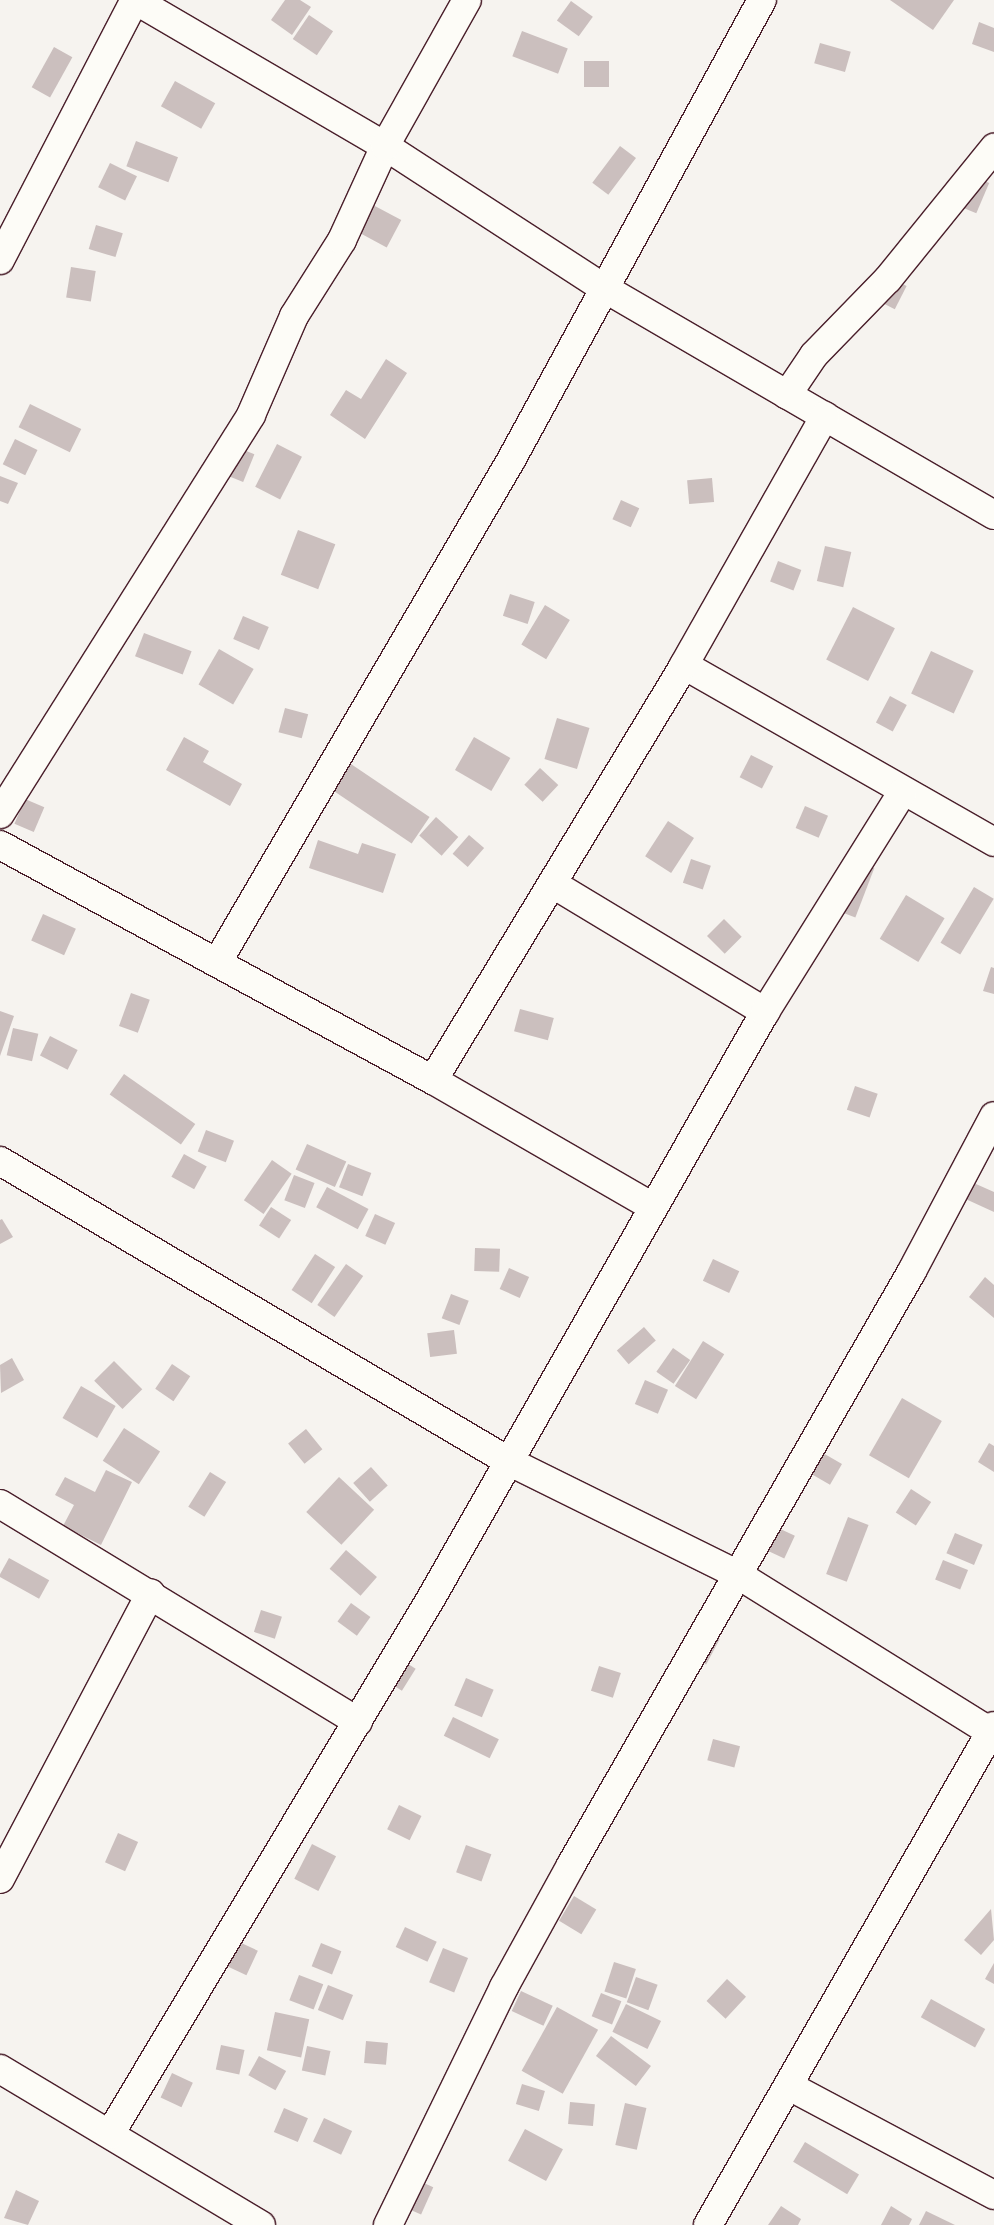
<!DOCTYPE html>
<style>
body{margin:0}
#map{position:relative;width:994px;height:2225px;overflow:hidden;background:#f6f3ef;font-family:"Gochi Hand",sans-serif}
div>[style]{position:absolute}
.building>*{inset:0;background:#cbbfbe;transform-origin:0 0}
.roads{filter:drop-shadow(1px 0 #4a1f2b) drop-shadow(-1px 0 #4a1f2b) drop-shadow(0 1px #4a1f2b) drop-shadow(0 -1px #4a1f2b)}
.minor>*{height:28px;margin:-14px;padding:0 14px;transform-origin:14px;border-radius:14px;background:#fdfcf7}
span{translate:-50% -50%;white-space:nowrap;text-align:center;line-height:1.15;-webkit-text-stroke:5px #fdfcf7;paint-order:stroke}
</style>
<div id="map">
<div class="building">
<i style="clip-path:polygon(285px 0,300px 0,311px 7px,292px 35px,271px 20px)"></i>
<i style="clip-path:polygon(890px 0,954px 0,933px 30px)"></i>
<i style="left:571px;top:1px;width:27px;height:24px;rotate:36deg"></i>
<i style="left:309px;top:15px;width:29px;height:29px;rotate:34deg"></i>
<i style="clip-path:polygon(979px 22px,994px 28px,994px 52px,972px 44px)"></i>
<i style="left:522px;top:31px;width:49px;height:27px;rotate:21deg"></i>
<i style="left:820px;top:43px;width:32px;height:21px;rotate:16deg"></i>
<i style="left:54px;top:47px;width:21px;height:46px;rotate:29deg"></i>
<i style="left:609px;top:61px;width:26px;height:25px;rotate:90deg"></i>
<i style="left:175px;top:81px;width:46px;height:29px;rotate:29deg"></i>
<i style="left:136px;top:141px;width:45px;height:27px;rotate:21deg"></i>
<i style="left:620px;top:146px;width:20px;height:46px;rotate:37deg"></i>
<i style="left:110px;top:163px;width:30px;height:27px;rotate:26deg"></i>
<i style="left:968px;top:174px;width:23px;height:33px;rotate:23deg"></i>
<i style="left:373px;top:205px;width:32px;height:31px;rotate:28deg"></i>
<i style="left:96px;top:225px;width:28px;height:25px;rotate:17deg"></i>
<i style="left:71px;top:267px;width:25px;height:31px;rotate:9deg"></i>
<i style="left:887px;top:276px;width:22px;height:26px;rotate:27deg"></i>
<i style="clip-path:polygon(386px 359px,407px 373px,365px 439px,330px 415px,346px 390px,361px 399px)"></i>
<i style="left:30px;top:404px;width:57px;height:26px;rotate:26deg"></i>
<i style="left:15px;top:439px;width:25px;height:28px;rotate:26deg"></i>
<i style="left:277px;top:444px;width:28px;height:48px;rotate:27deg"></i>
<i style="left:234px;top:446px;width:22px;height:30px;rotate:22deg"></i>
<i style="clip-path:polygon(0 476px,18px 483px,8px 504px,0 501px)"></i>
<i style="left:712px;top:478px;width:24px;height:25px;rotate:85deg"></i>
<i style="left:621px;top:500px;width:20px;height:21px;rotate:24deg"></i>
<i style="left:298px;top:530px;width:40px;height:48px;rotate:21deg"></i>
<i style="left:825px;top:546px;width:27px;height:36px;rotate:13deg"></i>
<i style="left:778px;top:561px;width:25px;height:22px;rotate:21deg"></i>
<i style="left:510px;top:594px;width:26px;height:23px;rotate:18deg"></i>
<i style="left:545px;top:605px;width:29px;height:46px;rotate:31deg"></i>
<i style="left:853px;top:607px;width:47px;height:59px;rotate:27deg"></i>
<i style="left:243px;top:616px;width:28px;height:25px;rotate:23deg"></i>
<i style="left:144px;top:633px;width:51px;height:25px;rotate:21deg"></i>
<i style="left:219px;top:649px;width:40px;height:41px;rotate:30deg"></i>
<i style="left:931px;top:651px;width:47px;height:47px;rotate:25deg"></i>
<i style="left:890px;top:696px;width:19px;height:30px;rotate:28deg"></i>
<i style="left:285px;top:708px;width:24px;height:25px;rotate:15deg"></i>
<i style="left:557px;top:718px;width:34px;height:43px;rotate:17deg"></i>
<i style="clip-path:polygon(184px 737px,209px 751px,203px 762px,242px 784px,230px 806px,166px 770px)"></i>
<i style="left:474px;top:737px;width:42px;height:38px;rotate:30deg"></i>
<i style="left:751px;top:755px;width:25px;height:25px;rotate:27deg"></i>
<i style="left:345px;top:760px;width:102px;height:32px;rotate:34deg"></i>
<i style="left:540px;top:768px;width:25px;height:23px;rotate:43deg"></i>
<i style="left:25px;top:799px;width:21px;height:27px;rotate:23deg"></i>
<i style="left:805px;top:806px;width:25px;height:24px;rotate:23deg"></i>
<i style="left:436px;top:817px;width:30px;height:25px;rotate:42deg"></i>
<i style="left:668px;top:821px;width:31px;height:42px;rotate:33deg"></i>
<i style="left:469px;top:835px;width:20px;height:25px;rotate:41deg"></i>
<i style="clip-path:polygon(318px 840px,358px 854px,362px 843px,396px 854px,383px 893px,309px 868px)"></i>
<i style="left:691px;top:859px;width:21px;height:25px;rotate:19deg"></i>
<i style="left:851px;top:859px;width:25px;height:53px;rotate:21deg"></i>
<i style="left:974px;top:887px;width:23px;height:65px;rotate:31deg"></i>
<i style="left:906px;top:895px;width:45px;height:51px;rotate:31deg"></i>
<i style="left:43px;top:914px;width:36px;height:29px;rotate:24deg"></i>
<i style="left:724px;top:919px;width:25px;height:24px;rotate:45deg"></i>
<i style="clip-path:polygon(991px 967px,994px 968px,994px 994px,983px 991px)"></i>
<i style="left:131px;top:993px;width:20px;height:35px;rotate:20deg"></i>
<i style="left:520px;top:1009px;width:35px;height:23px;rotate:15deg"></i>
<i style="clip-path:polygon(0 1011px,14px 1016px,0 1056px)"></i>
<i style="left:13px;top:1028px;width:26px;height:28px;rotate:13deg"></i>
<i style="left:50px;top:1036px;width:31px;height:22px;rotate:27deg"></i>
<i style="left:124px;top:1074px;width:87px;height:25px;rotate:35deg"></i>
<i style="left:855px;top:1086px;width:24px;height:25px;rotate:19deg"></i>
<i style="left:206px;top:1130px;width:30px;height:23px;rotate:21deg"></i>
<i style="left:307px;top:1144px;width:43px;height:28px;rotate:24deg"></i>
<i style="left:184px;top:1154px;width:26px;height:26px;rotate:29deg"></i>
<i style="left:272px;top:1160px;width:24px;height:49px;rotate:35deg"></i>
<i style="left:348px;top:1164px;width:25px;height:25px;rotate:21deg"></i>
<i style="left:294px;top:1175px;width:22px;height:27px;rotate:21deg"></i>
<i style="clip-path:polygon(967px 1180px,994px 1192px,994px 1212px,959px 1196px)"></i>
<i style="left:327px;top:1187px;width:47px;height:23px;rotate:28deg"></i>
<i style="left:271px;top:1207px;width:24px;height:22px;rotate:33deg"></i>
<i style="left:375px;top:1214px;width:22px;height:24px;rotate:24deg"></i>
<i style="clip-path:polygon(2px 1219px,13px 1237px,0 1244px,0 1220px)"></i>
<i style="left:475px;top:1248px;width:25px;height:23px;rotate:2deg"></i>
<i style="left:315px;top:1254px;width:24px;height:43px;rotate:33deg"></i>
<i style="left:713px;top:1259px;width:29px;height:24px;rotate:25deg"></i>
<i style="left:346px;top:1264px;width:21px;height:50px;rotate:35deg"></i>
<i style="left:509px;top:1268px;width:22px;height:23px;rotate:24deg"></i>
<i style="clip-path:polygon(985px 1277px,994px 1285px,994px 1318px,969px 1297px)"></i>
<i style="left:451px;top:1294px;width:19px;height:26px;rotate:21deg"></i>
<i style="left:644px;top:1327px;width:18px;height:36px;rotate:49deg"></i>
<i style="left:454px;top:1330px;width:24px;height:27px;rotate:83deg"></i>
<i style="left:703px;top:1341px;width:25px;height:53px;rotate:32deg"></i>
<i style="left:673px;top:1348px;width:21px;height:29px;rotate:35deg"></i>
<i style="clip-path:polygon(12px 1358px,24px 1380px,1px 1393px,0 1365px)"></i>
<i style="left:114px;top:1361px;width:40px;height:28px;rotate:45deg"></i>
<i style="left:172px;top:1364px;width:22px;height:30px;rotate:34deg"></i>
<i style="left:645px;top:1380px;width:25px;height:26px;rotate:23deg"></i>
<i style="left:81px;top:1386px;width:40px;height:37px;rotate:30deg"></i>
<i style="left:902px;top:1398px;width:46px;height:66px;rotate:30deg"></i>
<i style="left:124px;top:1428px;width:43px;height:39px;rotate:33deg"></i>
<i style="left:306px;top:1429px;width:26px;height:23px;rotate:51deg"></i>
<i style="clip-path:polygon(989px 1443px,994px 1446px,994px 1472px,978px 1462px)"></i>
<i style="left:816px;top:1449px;width:30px;height:24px;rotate:30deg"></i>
<i style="left:371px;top:1467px;width:25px;height:24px;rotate:48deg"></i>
<i style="clip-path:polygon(106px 1470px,132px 1482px,101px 1545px,63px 1526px,74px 1505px,55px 1495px,65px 1477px,95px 1492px)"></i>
<i style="left:210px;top:1472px;width:19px;height:41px;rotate:32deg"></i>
<i style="left:339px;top:1477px;width:48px;height:48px;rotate:43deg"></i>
<i style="left:911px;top:1489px;width:24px;height:28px;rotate:33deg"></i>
<i style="left:848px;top:1517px;width:22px;height:61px;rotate:21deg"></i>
<i style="left:774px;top:1526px;width:23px;height:25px;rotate:25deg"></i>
<i style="left:955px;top:1533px;width:30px;height:22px;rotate:23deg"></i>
<i style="left:346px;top:1550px;width:41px;height:25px;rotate:41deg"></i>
<i style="left:9px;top:1558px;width:46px;height:21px;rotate:29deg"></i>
<i style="left:943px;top:1560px;width:27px;height:21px;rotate:22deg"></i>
<i style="left:351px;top:1603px;width:24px;height:23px;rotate:36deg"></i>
<i style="left:261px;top:1610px;width:22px;height:23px;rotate:18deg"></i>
<i style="left:703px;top:1630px;width:19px;height:29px;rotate:28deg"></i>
<i style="left:397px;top:1657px;width:22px;height:26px;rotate:32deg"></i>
<i style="left:599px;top:1666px;width:23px;height:26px;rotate:18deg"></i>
<i style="left:466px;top:1678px;width:30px;height:30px;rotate:23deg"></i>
<i style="left:453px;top:1717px;width:51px;height:21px;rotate:26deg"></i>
<i style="left:713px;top:1739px;width:28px;height:22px;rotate:15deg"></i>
<i style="left:399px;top:1805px;width:25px;height:27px;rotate:26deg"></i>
<i style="left:118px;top:1833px;width:22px;height:32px;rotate:24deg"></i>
<i style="left:312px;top:1844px;width:27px;height:39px;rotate:27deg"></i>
<i style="left:466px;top:1845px;width:27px;height:29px;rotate:20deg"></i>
<i style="left:574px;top:1896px;width:26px;height:29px;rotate:31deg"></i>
<i style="clip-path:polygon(991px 1909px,994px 1940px,981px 1955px,964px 1940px)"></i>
<i style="left:405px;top:1927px;width:35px;height:22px;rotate:25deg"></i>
<i style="left:237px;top:1941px;width:23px;height:27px;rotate:25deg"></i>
<i style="left:321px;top:1943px;width:22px;height:25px;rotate:22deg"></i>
<i style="left:443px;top:1948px;width:27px;height:37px;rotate:22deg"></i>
<i style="left:614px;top:1962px;width:23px;height:31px;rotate:18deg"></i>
<i style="clip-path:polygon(994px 1963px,994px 1984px,985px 1979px)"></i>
<i style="left:299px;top:1975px;width:26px;height:27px;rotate:21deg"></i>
<i style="left:636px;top:1977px;width:23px;height:27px;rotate:20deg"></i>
<i style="left:727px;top:1979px;width:26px;height:30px;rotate:43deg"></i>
<i style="left:328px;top:1985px;width:27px;height:27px;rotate:22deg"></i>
<i style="left:521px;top:1991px;width:35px;height:22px;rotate:25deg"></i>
<i style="left:601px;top:1993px;width:22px;height:25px;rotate:22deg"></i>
<i style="left:931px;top:1999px;width:62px;height:21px;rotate:29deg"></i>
<i style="left:626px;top:2004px;width:39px;height:31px;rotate:26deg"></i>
<i style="left:557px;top:2007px;width:47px;height:73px;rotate:29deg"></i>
<i style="left:275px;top:2012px;width:35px;height:39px;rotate:12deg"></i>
<i style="left:611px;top:2036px;width:50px;height:25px;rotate:37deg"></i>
<i style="left:366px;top:2041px;width:22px;height:22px;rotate:5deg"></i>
<i style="left:221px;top:2045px;width:24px;height:25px;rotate:12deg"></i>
<i style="left:307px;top:2046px;width:24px;height:25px;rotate:12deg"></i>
<i style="left:259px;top:2056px;width:31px;height:22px;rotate:29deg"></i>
<i style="left:172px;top:2073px;width:23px;height:27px;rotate:25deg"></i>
<i style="left:522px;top:2084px;width:24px;height:21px;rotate:17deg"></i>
<i style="left:570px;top:2102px;width:25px;height:22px;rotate:5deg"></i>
<i style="left:625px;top:2103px;width:22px;height:43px;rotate:13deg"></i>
<i style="left:284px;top:2108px;width:26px;height:26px;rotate:23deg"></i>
<i style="left:324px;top:2118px;width:31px;height:26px;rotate:25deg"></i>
<i style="left:525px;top:2129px;width:43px;height:36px;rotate:28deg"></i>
<i style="left:805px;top:2142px;width:63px;height:23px;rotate:31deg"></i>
<i style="left:415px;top:2179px;width:20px;height:30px;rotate:24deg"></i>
<i style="clip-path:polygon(16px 2190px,39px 2201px,28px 2225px,4px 2218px)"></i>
<i style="clip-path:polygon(781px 2206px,801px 2219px,798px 2225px,768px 2225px)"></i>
<i style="clip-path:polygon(891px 2206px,912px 2219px,909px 2225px,881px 2225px)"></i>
<i style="clip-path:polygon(926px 2211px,955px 2225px,919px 2225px)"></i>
</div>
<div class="roads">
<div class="minor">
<i style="left:135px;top:0;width:290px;rotate:30.3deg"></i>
<i style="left:385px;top:146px;width:261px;rotate:33deg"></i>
<i style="left:604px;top:288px;width:451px;rotate:30.2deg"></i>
<i style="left:0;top:260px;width:293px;rotate:-62.6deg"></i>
<i style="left:787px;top:395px;width:48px;rotate:-56deg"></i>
<i style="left:814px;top:355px;width:106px;rotate:-45.8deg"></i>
<i style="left:888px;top:279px;width:169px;rotate:-51deg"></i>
<i style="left:684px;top:665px;width:357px;rotate:29.7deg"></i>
<i style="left:0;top:814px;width:471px;rotate:-57.8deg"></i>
<i style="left:251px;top:415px;width:108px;rotate:-66.5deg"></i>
<i style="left:294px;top:316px;width:90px;rotate:-57.7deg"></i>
<i style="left:342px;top:240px;width:103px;rotate:-65.4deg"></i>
<i style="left:385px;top:146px;width:167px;rotate:-60.7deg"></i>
<i style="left:0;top:845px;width:493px;rotate:28.5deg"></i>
<i style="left:433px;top:1080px;width:252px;rotate:30deg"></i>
<i style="left:553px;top:884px;width:248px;rotate:31.1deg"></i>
<i style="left:218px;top:961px;width:578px;rotate:-59.67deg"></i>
<i style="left:510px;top:462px;width:526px;rotate:-61.39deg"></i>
<i style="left:433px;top:1080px;width:485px;rotate:-58.8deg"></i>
<i style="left:684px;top:665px;width:286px;rotate:-60.5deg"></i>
<i style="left:0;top:1161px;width:592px;rotate:30.55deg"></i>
<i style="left:510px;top:1462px;width:253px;rotate:26.3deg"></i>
<i style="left:737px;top:1574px;width:303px;rotate:31.9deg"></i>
<i style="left:0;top:1504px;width:419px;rotate:31.3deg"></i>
<i style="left:0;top:1879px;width:323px;rotate:-62.2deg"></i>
<i style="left:0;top:2069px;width:304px;rotate:30.9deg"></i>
<i style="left:789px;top:2086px;width:232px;rotate:28deg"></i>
<i style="left:110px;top:2134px;width:623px;rotate:-59.07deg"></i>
<i style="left:430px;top:1600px;width:677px;rotate:-60.33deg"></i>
<i style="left:765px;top:1012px;width:258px;rotate:-58deg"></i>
<i style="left:388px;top:2225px;width:265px;rotate:-64deg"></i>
<i style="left:504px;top:1987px;width:139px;rotate:-61.2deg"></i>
<i style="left:571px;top:1865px;width:685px;rotate:-60.14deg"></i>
<i style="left:912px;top:1271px;width:175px;rotate:-62.1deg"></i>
<i style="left:708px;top:2225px;width:575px;rotate:-60.18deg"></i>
</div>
</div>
</div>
